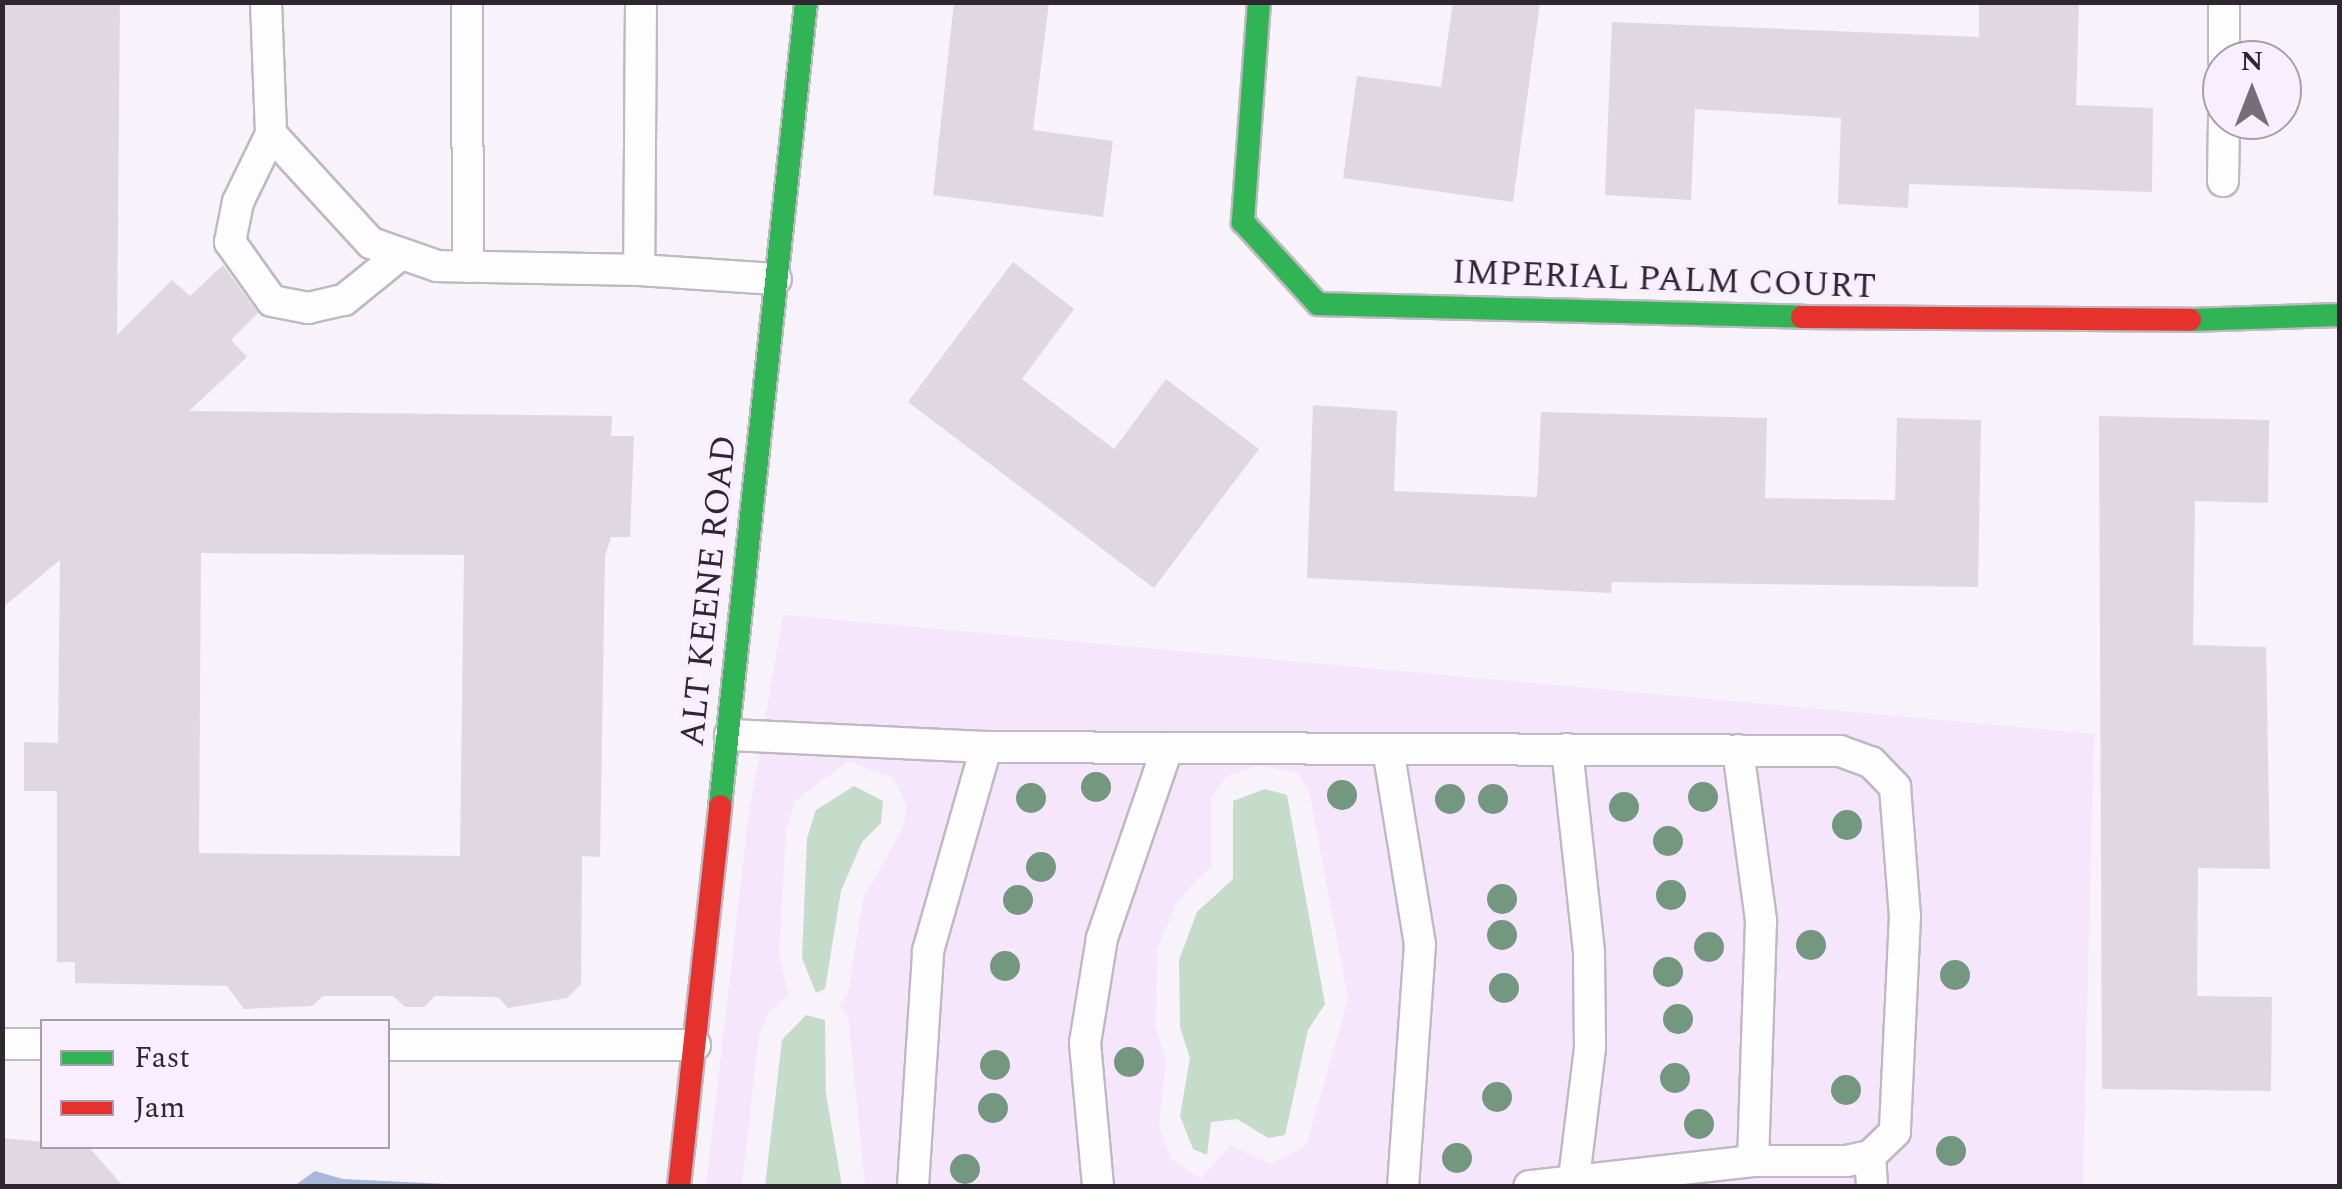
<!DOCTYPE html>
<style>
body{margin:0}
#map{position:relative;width:2342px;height:1189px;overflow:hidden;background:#f8f2fa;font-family:Spectral,serif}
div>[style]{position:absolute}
.built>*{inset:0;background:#f6e6fb}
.forest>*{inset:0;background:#c6dcca}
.water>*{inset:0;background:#a8b9da}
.building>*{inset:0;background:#dfd8e1}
.roads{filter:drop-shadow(2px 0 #bfb9c1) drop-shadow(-2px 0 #bfb9c1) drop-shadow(0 2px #bfb9c1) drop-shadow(0 -2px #bfb9c1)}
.lane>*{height:30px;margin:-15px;padding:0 15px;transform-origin:15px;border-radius:15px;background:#fefdfe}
.fast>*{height:22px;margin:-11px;padding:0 11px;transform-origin:11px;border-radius:11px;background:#30b455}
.jam>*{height:22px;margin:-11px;padding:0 11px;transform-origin:11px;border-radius:11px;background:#e5322d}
.trees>*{width:30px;height:30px;margin:-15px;border-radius:50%;background:#73977f}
span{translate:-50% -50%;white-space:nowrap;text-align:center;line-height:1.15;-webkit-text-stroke:8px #f9eefd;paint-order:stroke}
.street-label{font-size:35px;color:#2e2730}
.frame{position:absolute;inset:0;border:5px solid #2e2730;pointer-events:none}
.legend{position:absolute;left:40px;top:1019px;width:350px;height:130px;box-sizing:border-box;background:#f9eefd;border:2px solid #a89eab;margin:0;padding:12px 18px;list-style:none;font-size:30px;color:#2e2730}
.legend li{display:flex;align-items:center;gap:20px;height:50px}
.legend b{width:50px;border:2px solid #a89eab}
.north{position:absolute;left:2202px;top:40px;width:100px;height:100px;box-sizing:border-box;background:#f9eefd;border:2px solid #a89eab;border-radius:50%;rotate:0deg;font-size:28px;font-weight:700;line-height:40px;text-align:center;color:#2e2730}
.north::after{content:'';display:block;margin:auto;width:35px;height:45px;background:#756e77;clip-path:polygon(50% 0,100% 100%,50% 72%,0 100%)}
</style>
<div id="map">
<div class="built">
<i style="clip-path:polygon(evenodd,783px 615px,2094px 734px,2083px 1186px,865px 1186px,848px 1016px,839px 1005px,848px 993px,863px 899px,904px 826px,906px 805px,893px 778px,848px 761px,795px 801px,786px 829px,779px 955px,789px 996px,769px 1011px,759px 1034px,742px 1186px,706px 1186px,748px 820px,783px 615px,1258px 765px,1299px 774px,1309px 791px,1348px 999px,1306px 1146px,1271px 1164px,1230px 1145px,1201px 1179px,1171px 1159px,1159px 1126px,1166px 1062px,1156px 1027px,1157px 950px,1177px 902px,1211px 866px,1211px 798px,1226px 777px,1258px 765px)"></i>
</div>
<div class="forest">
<i style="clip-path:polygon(854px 786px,883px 801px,881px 823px,862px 842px,841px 891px,825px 989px,816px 993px,802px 958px,807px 838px,816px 810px)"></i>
<i style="clip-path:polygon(1265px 789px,1287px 795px,1325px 1004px,1308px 1030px,1285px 1135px,1268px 1138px,1237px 1119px,1211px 1122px,1207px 1155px,1193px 1149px,1180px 1116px,1190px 1058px,1180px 1027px,1179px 960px,1197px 912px,1233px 879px,1233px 801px)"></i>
<i style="clip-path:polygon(806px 1015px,825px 1020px,826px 1094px,842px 1186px,765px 1186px,782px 1040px)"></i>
</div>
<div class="water">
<i style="clip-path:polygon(315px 1171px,343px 1179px,488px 1186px,294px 1186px)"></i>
</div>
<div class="building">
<i style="clip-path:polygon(evenodd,2px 2px,120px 2px,117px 335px,172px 280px,190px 296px,223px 265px,258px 313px,231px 340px,247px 357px,189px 411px,612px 416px,611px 436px,634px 436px,630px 537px,611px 537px,605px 556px,600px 857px,582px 856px,581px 984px,567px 998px,508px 1008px,498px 997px,435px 996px,424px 1007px,405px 1007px,393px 996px,323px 996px,312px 1006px,244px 1009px,227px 986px,75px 983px,75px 962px,57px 962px,57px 791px,24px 791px,24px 742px,58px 743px,60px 560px,2px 608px,2px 2px,201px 553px,464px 555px,460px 856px,199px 853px,201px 553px)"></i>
<i style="clip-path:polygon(954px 2px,1049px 2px,1033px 130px,1113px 141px,1103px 217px,933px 195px)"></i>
<i style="clip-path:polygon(1453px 2px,1540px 2px,1513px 202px,1343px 178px,1357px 76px,1441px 87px)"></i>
<i style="clip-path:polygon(1979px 2px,2079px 2px,2076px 105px,2153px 108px,2152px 192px,1909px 184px,1908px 208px,1838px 204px,1841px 118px,1695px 109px,1691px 200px,1605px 195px,1612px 22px,1979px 37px)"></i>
<i style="clip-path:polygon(1013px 262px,1074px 309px,1022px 379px,1114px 449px,1166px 379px,1259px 449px,1154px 588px,908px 402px)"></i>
<i style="clip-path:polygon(1313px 405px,1397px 411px,1394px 491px,1537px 497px,1541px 412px,1767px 418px,1765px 498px,1895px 500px,1897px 418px,1981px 420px,1978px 587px,1612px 582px,1611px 593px,1307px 578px)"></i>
<i style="clip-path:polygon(2099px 416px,2269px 420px,2268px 503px,2195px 501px,2193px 645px,2266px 647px,2270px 869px,2198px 868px,2197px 996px,2272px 997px,2271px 1091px,2102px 1089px)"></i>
<i style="clip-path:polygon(2px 1138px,88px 1146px,123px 1186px,2px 1186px)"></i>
</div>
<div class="roads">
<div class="lane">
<i style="left:266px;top:2px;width:132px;rotate:87.8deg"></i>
<i style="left:271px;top:134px;width:148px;rotate:47.5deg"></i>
<i style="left:371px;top:243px;width:70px;rotate:19.2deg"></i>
<i style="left:437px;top:266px;width:202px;rotate:1.1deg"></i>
<i style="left:467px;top:2px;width:265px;rotate:89.8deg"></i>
<i style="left:641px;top:2px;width:268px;rotate:90.4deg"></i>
<i style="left:639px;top:270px;width:137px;rotate:3.8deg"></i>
<i style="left:2224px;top:60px;width:58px;rotate:-90deg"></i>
<i style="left:271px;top:134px;width:76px;rotate:115.9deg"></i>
<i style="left:238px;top:202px;width:41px;rotate:101.3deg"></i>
<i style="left:230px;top:242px;width:72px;rotate:54.6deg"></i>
<i style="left:272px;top:301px;width:37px;rotate:11deg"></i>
<i style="left:308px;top:308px;width:37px;rotate:-13deg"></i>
<i style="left:344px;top:300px;width:67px;rotate:-38.9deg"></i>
<i style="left:2223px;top:181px;width:61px;rotate:-89.1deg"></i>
<i style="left:730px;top:735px;width:256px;rotate:2.7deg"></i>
<i style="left:986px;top:747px;width:854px;rotate:0.27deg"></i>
<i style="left:1840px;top:751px;width:33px;rotate:20deg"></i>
<i style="left:1871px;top:762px;width:35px;rotate:46deg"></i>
<i style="left:1895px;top:787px;width:129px;rotate:85.6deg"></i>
<i style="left:1905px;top:916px;width:216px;rotate:92.7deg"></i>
<i style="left:1895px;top:1132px;width:35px;rotate:136deg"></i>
<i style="left:1870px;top:1156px;width:24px;rotate:168deg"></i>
<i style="left:1847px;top:1161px;width:94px;rotate:180deg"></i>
<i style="left:1753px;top:1161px;width:225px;rotate:173.6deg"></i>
<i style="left:1388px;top:749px;width:198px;rotate:80.7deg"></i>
<i style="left:1420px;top:944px;width:243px;rotate:94deg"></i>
<i style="left:1567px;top:749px;width:205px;rotate:83.8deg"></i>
<i style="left:1589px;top:953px;width:95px;rotate:89.4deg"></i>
<i style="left:1590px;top:1048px;width:132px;rotate:97deg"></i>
<i style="left:1738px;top:750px;width:173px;rotate:82.3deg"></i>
<i style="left:1761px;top:921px;width:240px;rotate:91.9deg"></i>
<i style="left:2px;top:1044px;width:40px"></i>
<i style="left:388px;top:1045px;width:307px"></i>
<i style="left:1870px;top:1156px;width:30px;rotate:86deg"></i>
<i style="left:913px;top:1186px;width:235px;rotate:-86.3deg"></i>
<i style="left:928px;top:951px;width:212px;rotate:-74.1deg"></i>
<i style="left:1098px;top:1186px;width:144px;rotate:-95.2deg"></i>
<i style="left:1085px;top:1043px;width:106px;rotate:-80.8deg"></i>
<i style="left:1102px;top:938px;width:200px;rotate:-71deg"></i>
</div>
<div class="fast">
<i style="left:1259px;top:2px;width:221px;rotate:94.2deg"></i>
<i style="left:1243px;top:222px;width:111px;rotate:47.6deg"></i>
<i style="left:1318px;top:304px;width:484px;rotate:1.5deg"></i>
<i style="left:2190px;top:320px;width:150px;rotate:-1.9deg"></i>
<i style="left:720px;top:806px;width:809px;rotate:-83.89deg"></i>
</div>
<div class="jam">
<i style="left:1802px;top:317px;width:388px;rotate:0.4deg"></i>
<i style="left:679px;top:1186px;width:382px;rotate:-83.8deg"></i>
</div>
</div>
<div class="trees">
<i style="left:1096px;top:787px"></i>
<i style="left:1342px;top:795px"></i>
<i style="left:1703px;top:797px"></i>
<i style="left:1031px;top:798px"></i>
<i style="left:1450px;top:799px"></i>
<i style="left:1493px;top:799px"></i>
<i style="left:1624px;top:807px"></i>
<i style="left:1847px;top:825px"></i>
<i style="left:1668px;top:841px"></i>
<i style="left:1041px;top:867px"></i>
<i style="left:1671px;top:895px"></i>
<i style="left:1502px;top:899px"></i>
<i style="left:1018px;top:900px"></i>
<i style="left:1502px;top:935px"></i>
<i style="left:1811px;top:945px"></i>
<i style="left:1709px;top:947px"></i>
<i style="left:1005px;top:966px"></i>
<i style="left:1668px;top:972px"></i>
<i style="left:1955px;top:975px"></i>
<i style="left:1504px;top:988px"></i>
<i style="left:1678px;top:1019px"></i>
<i style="left:1129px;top:1062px"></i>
<i style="left:995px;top:1065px"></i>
<i style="left:1675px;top:1078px"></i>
<i style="left:1846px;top:1090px"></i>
<i style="left:1497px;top:1097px"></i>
<i style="left:993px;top:1108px"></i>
<i style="left:1699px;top:1124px"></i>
<i style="left:1951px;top:1151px"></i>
<i style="left:1457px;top:1158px"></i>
<i style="left:965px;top:1169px"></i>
</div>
<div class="street-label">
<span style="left:1664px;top:280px;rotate:2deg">IMPERIAL PALM COURT</span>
<span style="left:709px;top:591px;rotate:-84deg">ALT KEENE ROAD</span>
</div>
<div class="frame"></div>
<ul class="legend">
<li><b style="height:12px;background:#30b455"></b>Fast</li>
<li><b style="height:12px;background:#e5322d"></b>Jam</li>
</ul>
<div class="north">N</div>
</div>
